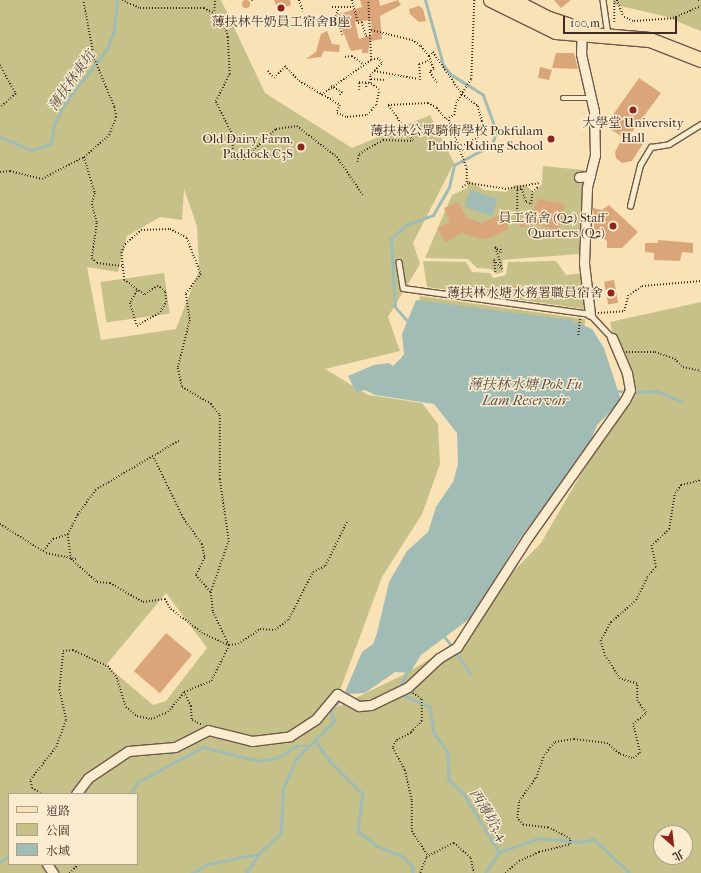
<!DOCTYPE html>
<meta charset="utf-8">
<style>
body{margin:0}
#map{position:relative;width:701px;height:873px;overflow:hidden;background:#f9e2b6;font-family:"IM FELL French Canon","Noto Serif TC",serif}
div>[style]{position:absolute}
.green>*{inset:0;background:#c5c189;transform-origin:0 0}
.water>*{inset:0;background:#a0bcb5;transform-origin:0 0}
.stream>*{height:2.5px;margin:-1.25px;padding:0 1.25px;transform-origin:1.25px;border-radius:1.25px;background:#a0bcb5}
.building>*{inset:0;background:#daa579;transform-origin:0 0}
.round{border-radius:50%}
.path>*{height:1.5px;margin-top:-0.75px;transform-origin:0;background:repeating-linear-gradient(90deg,#402b23 0 1px,transparent 0 3px)}
.roads{filter:drop-shadow(1px 0 #6e5948) drop-shadow(-1px 0 #6e5948) drop-shadow(0 1px #6e5948) drop-shadow(0 -1px #6e5948)}
.lane>*{height:4.5px;margin:-2.25px;padding:0 2.25px;transform-origin:2.25px;border-radius:2.25px;background:#fbecd0}
.street>*{height:9px;margin:-4.5px;padding:0 4.5px;transform-origin:4.5px;border-radius:4.5px;background:#fbecd0}
.primary>*{height:14px;margin:-7px;padding:0 7px;transform-origin:7px;border-radius:7px;background:#f9e2b6}
.dots>*{width:11px;height:11px;translate:-50% -50%;box-sizing:border-box;border:2px solid #fbecd0;border-radius:50%}
span{translate:-50% -50%;white-space:nowrap;text-align:center;line-height:1.15;-webkit-text-stroke:3px #fbecd0;paint-order:stroke}
.poi-label{font-size:13px;color:#402b23}
.right{translate:-100% -50%;text-align:right}
.water-label{font-size:14px;color:#584f48;font-style:italic}
.legend{position:absolute;left:8px;top:793px;width:130px;height:72px;box-sizing:border-box;background:#fbecd0;border:1px solid #b09f8b;margin:0;padding:5px 7px;list-style:none;font-size:12px;color:#402b23}
.legend li{display:flex;align-items:center;gap:8px;height:20px}
.legend b{width:20px;border:1px solid #b09f8b}
.north{position:absolute;left:653px;top:825px;width:40px;height:40px;box-sizing:border-box;background:#fbecd0;border:1px solid #b09f8b;border-radius:50%;rotate:152deg;font-size:11px;font-weight:700;line-height:16px;text-align:center;color:#402b23}
.north::after{content:'';display:block;margin:auto;width:14px;height:18px;background:#8f2418;clip-path:polygon(50% 0,100% 100%,50% 72%,0 100%)}
.scale{position:absolute;left:563px;top:16px;width:114px;height:18px;box-sizing:border-box;border:2px solid #402b23;border-top:0;padding-left:5px;font-size:12px;line-height:14px;white-space:nowrap;color:#402b23;-webkit-text-stroke:3px #fbecd0;paint-order:stroke}
</style>
<div id="map">
<div class="green">
<i style="clip-path:polygon(evenodd,0 0,221px 0,265px 93px,352px 148px,430px 115px,454px 163px,413px 243px,420px 264px,388px 317px,400px 351px,325px 369px,368px 395px,422px 403px,438px 424px,440px 464px,422px 514px,382px 577px,333px 709px,407px 673px,459px 641px,491px 594px,541px 543px,626px 396px,610px 322px,701px 302px,701px 873px,0 873px,0 0,184px 189px,197px 226px,199px 270px,176px 329px,101px 340px,87px 267px,118px 272px,127px 236px,160px 217px,182px 220px,184px 189px,0 0,166px 593px,207px 648px,166px 701px,153px 705px,106px 665px,166px 593px,0 0,9px 794px,137px 794px,137px 864px,9px 864px,9px 794px,0 0,661px 833px,685px 833px,685px 857px,661px 857px,661px 833px)"></i>
<i style="clip-path:polygon(612px 0,701px 0,701px 31px,664px 16px,616px 5px)"></i>
<i style="clip-path:polygon(543px 166px,584px 170px,579px 254px,503px 260px,503px 272px,496px 274px,491px 269px,477px 268px,468px 259px,425px 258px,452px 195px,467px 188px,468px 180px,484px 190px,506px 192px,515px 185px,525px 185px,534px 192px,542px 184px)"></i>
<i style="clip-path:polygon(423px 261px,466px 262px,472px 272px,490px 273px,493px 278px,506px 275px,508px 262px,556px 261px,566px 275px,582px 273px,585px 309px,427px 287px)"></i>
<i style="left:164px;top:273px;width:41px;height:64px;rotate:82deg"></i>
<i style="left:420px;top:296px;width:167px;height:8px;rotate:8deg"></i>
</div>
<div class="water">
<i style="left:470px;top:190px;width:29px;height:18px;rotate:18deg"></i>
<i style="clip-path:polygon(416px 300px,571px 320px,592px 329px,604px 348px,620px 397px,619px 403px,597px 425px,589px 446px,519px 540px,472px 617px,421px 655px,410px 673px,395px 672px,365px 693px,348px 694px,345px 692px,362px 652px,373px 644px,377px 633px,389px 582px,407px 551px,428px 532px,436px 507px,453px 482px,458px 464px,457px 433px,434px 404px,375px 395px,365px 390px,356px 392px,348px 376px,374px 365px,389px 363px,393px 366px,401px 358px,404px 354px,402px 334px)"></i>
</div>
<div class="stream">
<i style="left:0;top:137px;width:35px;rotate:22deg"></i>
<i style="left:32px;top:150px;width:20px;rotate:-18deg"></i>
<i style="left:51px;top:144px;width:20px;rotate:-81deg"></i>
<i style="left:54px;top:124px;width:29px;rotate:-61deg"></i>
<i style="left:68px;top:99px;width:63px;rotate:-52deg"></i>
<i style="left:107px;top:49px;width:20px;rotate:-70deg"></i>
<i style="left:114px;top:30px;width:30px;rotate:-84deg"></i>
<i style="left:407px;top:321px;width:18px;rotate:-131deg"></i>
<i style="left:395px;top:307px;width:68px;rotate:-93.4deg"></i>
<i style="left:391px;top:239px;width:21px;rotate:-43deg"></i>
<i style="left:406px;top:225px;width:29px;rotate:-20deg"></i>
<i style="left:433px;top:215px;width:32px;rotate:-60deg"></i>
<i style="left:449px;top:187px;width:23px;rotate:-77deg"></i>
<i style="left:454px;top:165px;width:43px;rotate:-27.8deg"></i>
<i style="left:492px;top:145px;width:15px;rotate:-74deg"></i>
<i style="left:496px;top:131px;width:38px;rotate:-110deg"></i>
<i style="left:483px;top:95px;width:38px;rotate:-148deg"></i>
<i style="left:451px;top:75px;width:13px;rotate:-129deg"></i>
<i style="left:443px;top:65px;width:67px;rotate:-105.5deg"></i>
<i style="left:619px;top:391px;width:8px;rotate:7deg"></i>
<i style="left:632px;top:392px;width:25px;rotate:-2deg"></i>
<i style="left:657px;top:391px;width:26px;rotate:23deg"></i>
<i style="left:444px;top:636px;width:11px;rotate:52deg"></i>
<i style="left:458px;top:655px;width:22px;rotate:56deg"></i>
<i style="left:399px;top:689px;width:17px;rotate:-65deg"></i>
<i style="left:400px;top:694px;width:33px;rotate:23deg"></i>
<i style="left:430px;top:707px;width:25px;rotate:81deg"></i>
<i style="left:434px;top:732px;width:25px;rotate:56deg"></i>
<i style="left:448px;top:753px;width:27px;rotate:88deg"></i>
<i style="left:449px;top:780px;width:21px;rotate:43deg"></i>
<i style="left:464px;top:794px;width:68px;rotate:58.9deg"></i>
<i style="left:499px;top:852px;width:43px;rotate:-18.9deg"></i>
<i style="left:540px;top:838px;width:42px;rotate:5.4deg"></i>
<i style="left:582px;top:842px;width:12px;rotate:-14deg"></i>
<i style="left:594px;top:839px;width:50px;rotate:43.4deg"></i>
<i style="left:316px;top:741px;width:23px;rotate:56deg"></i>
<i style="left:329px;top:760px;width:48px;rotate:45deg"></i>
<i style="left:363px;top:794px;width:37px;rotate:98deg"></i>
<i style="left:358px;top:831px;width:24px;rotate:38deg"></i>
<i style="left:377px;top:846px;width:27px;rotate:22deg"></i>
<i style="left:402px;top:856px;width:16px;rotate:45deg"></i>
<i style="left:413px;top:867px;width:6px;rotate:90deg"></i>
<i style="left:130px;top:794px;width:14px;rotate:-56deg"></i>
<i style="left:138px;top:782px;width:74px;rotate:-28.3deg"></i>
<i style="left:203px;top:747px;width:58px;rotate:14deg"></i>
<i style="left:259px;top:761px;width:18px;rotate:-9deg"></i>
<i style="left:277px;top:758px;width:23px;rotate:-31deg"></i>
<i style="left:297px;top:746px;width:11px"></i>
<i style="left:0;top:862px;width:11px;rotate:-34deg"></i>
<i style="left:192px;top:873px;width:18px;rotate:-29deg"></i>
<i style="left:208px;top:864px;width:51px;rotate:-11.3deg"></i>
<i style="left:258px;top:854px;width:31px;rotate:-42deg"></i>
<i style="left:281px;top:833px;width:44px;rotate:-87.4deg"></i>
<i style="left:283px;top:789px;width:33px;rotate:-67deg"></i>
<i style="left:296px;top:759px;width:54px;rotate:-45deg"></i>
<i style="left:334px;top:721px;width:11px;rotate:-112deg"></i>
<i style="left:330px;top:711px;width:25px;rotate:-47deg"></i>
<i style="left:246px;top:873px;width:22px;rotate:-56deg"></i>
<i style="left:485px;top:873px;width:25px;rotate:-56deg"></i>
</div>
<div class="building">
<i style="clip-path:polygon(274px 0,290px 0,291px 5px,278px 10px)"></i>
<i style="clip-path:polygon(evenodd,360px 0,379px 0,380px 6px,398px 0,401px 5px,380px 16px,382px 39px,370px 41px,368px 53px,362px 53px,362px 49px,351px 51px,336px 15px,362px 7px,360px 0,371px 20px,372px 35px,359px 39px,355px 22px,371px 20px)"></i>
<i style="clip-path:polygon(554px 0,571px 0,561px 8px)"></i>
<i class="round" style="left:242px;top:0;width:8px;height:8px"></i>
<i style="clip-path:polygon(419px 6px,423px 9px,426px 21px,419px 22px,410px 14px,409px 9px)"></i>
<i style="clip-path:polygon(327px 31px,332px 44px,340px 45px,339px 52px,324px 51px,321px 57px,306px 59px,316px 52px,321px 34px)"></i>
<i style="clip-path:polygon(556px 53px,574px 53px,578px 69px,552px 68px)"></i>
<i style="clip-path:polygon(540px 67px,552px 70px,549px 80px,538px 78px)"></i>
<i style="clip-path:polygon(639px 78px,661px 93px,630px 135px,644px 142px,632px 161px,622px 163px,616px 158px,615px 152px,623px 137px,605px 126px)"></i>
<i style="clip-path:polygon(538px 199px,565px 204px,559px 230px,532px 224px,521px 228px,518px 221px,533px 213px)"></i>
<i style="clip-path:polygon(458px 202px,467px 218px,482px 223px,502px 214px,509px 229px,485px 240px,461px 233px,445px 243px,437px 228px,450px 222px,444px 208px)"></i>
<i style="clip-path:polygon(609px 205px,638px 232px,622px 248px,607px 248px,607px 241px,602px 237px,595px 239px,593px 208px,602px 210px)"></i>
<i style="clip-path:polygon(658px 240px,693px 243px,693px 253px,682px 252px,680px 261px,654px 260px,654px 253px,645px 252px,645px 243px,658px 243px)"></i>
<i style="left:614px;top:280px;width:23px;height:10px;rotate:80deg"></i>
<i style="clip-path:polygon(516px 284px,521px 288px,517px 293px,512px 290px)"></i>
<i style="left:166px;top:633px;width:34px;height:50px;rotate:40deg"></i>
</div>
<div class="path">
<i style="left:122px;top:0;width:20px;rotate:24deg"></i>
<i style="left:140px;top:8px;width:64px"></i>
<i style="left:204px;top:8px;width:22px;rotate:30deg"></i>
<i style="left:223px;top:19px;width:19px;rotate:74deg"></i>
<i style="left:228px;top:37px;width:37px;rotate:87deg"></i>
<i style="left:230px;top:74px;width:31px;rotate:117deg"></i>
<i style="left:216px;top:102px;width:35px;rotate:63deg"></i>
<i style="left:232px;top:133px;width:26px;rotate:86deg"></i>
<i style="left:234px;top:159px;width:10px"></i>
<i style="left:244px;top:159px;width:44px;rotate:-43.2deg"></i>
<i style="left:276px;top:129px;width:21px;rotate:-8deg"></i>
<i style="left:297px;top:126px;width:51px;rotate:37.8deg"></i>
<i style="left:337px;top:157px;width:46px;rotate:55.6deg"></i>
<i style="left:252px;top:0;width:1px;rotate:45deg"></i>
<i style="left:299px;top:0;width:12px;rotate:70deg"></i>
<i style="left:352px;top:0;width:24px;rotate:75deg"></i>
<i style="left:358px;top:23px;width:4px;rotate:-14deg"></i>
<i style="left:362px;top:22px;width:15px;rotate:74deg"></i>
<i style="left:366px;top:36px;width:5px;rotate:-11deg"></i>
<i style="left:698px;top:0;width:3px;rotate:18deg"></i>
<i style="left:332px;top:7px;width:21px"></i>
<i style="left:338px;top:10px;width:7px;rotate:106deg"></i>
<i style="left:336px;top:17px;width:19px;rotate:69deg"></i>
<i style="left:214px;top:11px;width:11px;rotate:-85deg"></i>
<i style="left:614px;top:22px;width:20px;rotate:-90deg"></i>
<i style="left:614px;top:2px;width:4px;rotate:-34deg"></i>
<i style="left:617px;top:0;width:18px;rotate:68deg"></i>
<i style="left:624px;top:17px;width:11px;rotate:22deg"></i>
<i style="left:634px;top:21px;width:39px;rotate:-4deg"></i>
<i style="left:673px;top:18px;width:30px;rotate:-23deg"></i>
<i style="left:371px;top:30px;width:42px;rotate:13.7deg"></i>
<i style="left:412px;top:40px;width:11px;rotate:34deg"></i>
<i style="left:421px;top:46px;width:13px;rotate:51deg"></i>
<i style="left:429px;top:56px;width:14px;rotate:69deg"></i>
<i style="left:434px;top:69px;width:5px;rotate:143deg"></i>
<i style="left:430px;top:72px;width:14px;rotate:56deg"></i>
<i style="left:429px;top:56px;width:6px;rotate:-45deg"></i>
<i style="left:433px;top:52px;width:51px;rotate:55.4deg"></i>
<i style="left:462px;top:94px;width:20px;rotate:37deg"></i>
<i style="left:478px;top:106px;width:16px;rotate:75deg"></i>
<i style="left:482px;top:121px;width:15px;rotate:94deg"></i>
<i style="left:481px;top:136px;width:22px;rotate:150deg"></i>
<i style="left:462px;top:147px;width:6px;rotate:72deg"></i>
<i style="left:345px;top:57px;width:7px;rotate:-8deg"></i>
<i style="left:352px;top:56px;width:14px;rotate:36deg"></i>
<i style="left:0;top:65px;width:33px;rotate:61deg"></i>
<i style="left:16px;top:94px;width:21px;rotate:139deg"></i>
<i style="left:268px;top:71px;width:9px;rotate:49deg"></i>
<i style="left:274px;top:78px;width:16px;rotate:-47deg"></i>
<i style="left:285px;top:66px;width:21px;rotate:47deg"></i>
<i style="left:299px;top:81px;width:48px;rotate:30.3deg"></i>
<i style="left:340px;top:105px;width:9px;rotate:111deg"></i>
<i style="left:337px;top:113px;width:11px;rotate:22deg"></i>
<i style="left:347px;top:117px;width:20px;rotate:-6deg"></i>
<i style="left:367px;top:115px;width:13px;rotate:-48deg"></i>
<i style="left:376px;top:105px;width:15px;rotate:-79deg"></i>
<i style="left:379px;top:90px;width:11px;rotate:-142deg"></i>
<i style="left:370px;top:83px;width:8px;rotate:-90deg"></i>
<i style="left:370px;top:75px;width:17px;rotate:-45deg"></i>
<i style="left:382px;top:63px;width:6px;rotate:-135deg"></i>
<i style="left:378px;top:59px;width:7px;rotate:172deg"></i>
<i style="left:371px;top:60px;width:60px;rotate:-92.9deg"></i>
<i style="left:374px;top:71px;width:45px;rotate:10.3deg"></i>
<i style="left:371px;top:79px;width:14px;rotate:4deg"></i>
<i style="left:420px;top:80px;width:16px;rotate:-94deg"></i>
<i style="left:419px;top:64px;width:12px;rotate:-20deg"></i>
<i style="left:366px;top:83px;width:6px;rotate:81deg"></i>
<i style="left:331px;top:86px;width:13px;rotate:29deg"></i>
<i style="left:342px;top:92px;width:4px;rotate:117deg"></i>
<i style="left:359px;top:90px;width:8px;rotate:-90deg"></i>
<i style="left:359px;top:82px;width:11px;rotate:5deg"></i>
<i style="left:321px;top:95px;width:61px;rotate:-35deg"></i>
<i style="left:449px;top:120px;width:52px;rotate:69.8deg"></i>
<i style="left:467px;top:169px;width:15px;rotate:90deg"></i>
<i style="left:84px;top:157px;width:38px;rotate:73deg"></i>
<i style="left:95px;top:193px;width:11px;rotate:105deg"></i>
<i style="left:92px;top:204px;width:20px;rotate:75deg"></i>
<i style="left:97px;top:223px;width:35px;rotate:98deg"></i>
<i style="left:92px;top:258px;width:7px;rotate:45deg"></i>
<i style="left:97px;top:263px;width:25px;rotate:7deg"></i>
<i style="left:357px;top:162px;width:8px;rotate:-76deg"></i>
<i style="left:359px;top:154px;width:28px;rotate:-30deg"></i>
<i style="left:383px;top:140px;width:30px;rotate:2deg"></i>
<i style="left:413px;top:141px;width:44px;rotate:-124.8deg"></i>
<i style="left:388px;top:105px;width:40px;rotate:-2.9deg"></i>
<i style="left:428px;top:103px;width:10px;rotate:29deg"></i>
<i style="left:437px;top:108px;width:14px;rotate:51deg"></i>
<i style="left:446px;top:119px;width:9px;rotate:-27deg"></i>
<i style="left:454px;top:115px;width:12px;rotate:-81deg"></i>
<i style="left:456px;top:103px;width:28px;rotate:-58deg"></i>
<i style="left:471px;top:79px;width:79px;rotate:-87.8deg"></i>
<i style="left:0;top:172px;width:10px;rotate:-6deg"></i>
<i style="left:10px;top:171px;width:33px;rotate:14deg"></i>
<i style="left:42px;top:179px;width:47px;rotate:-27.6deg"></i>
<i style="left:84px;top:157px;width:33px;rotate:-41deg"></i>
<i style="left:109px;top:135px;width:19px;rotate:-69deg"></i>
<i style="left:116px;top:117px;width:10px;rotate:-101deg"></i>
<i style="left:114px;top:107px;width:52px;rotate:-112.6deg"></i>
<i style="left:94px;top:59px;width:60px;rotate:-100.6deg"></i>
<i style="left:462px;top:187px;width:8px;rotate:-30deg"></i>
<i style="left:469px;top:183px;width:36px;rotate:9deg"></i>
<i style="left:505px;top:189px;width:35px;rotate:-10deg"></i>
<i style="left:517px;top:212px;width:23px;rotate:-90deg"></i>
<i style="left:517px;top:189px;width:5px"></i>
<i style="left:522px;top:189px;width:14px;rotate:73deg"></i>
<i style="left:526px;top:202px;width:5px;rotate:22deg"></i>
<i style="left:531px;top:204px;width:12px;rotate:-85deg"></i>
<i style="left:532px;top:192px;width:8px;rotate:-40deg"></i>
<i style="left:495px;top:272px;width:12px;rotate:-95deg"></i>
<i style="left:494px;top:260px;width:12px;rotate:48deg"></i>
<i style="left:502px;top:269px;width:23px;rotate:-108deg"></i>
<i style="left:495px;top:247px;width:8px;rotate:45deg"></i>
<i style="left:501px;top:253px;width:6px;rotate:-99deg"></i>
<i style="left:137px;top:291px;width:14px;rotate:120deg"></i>
<i style="left:130px;top:303px;width:24px;rotate:73deg"></i>
<i style="left:137px;top:326px;width:27px;rotate:-31deg"></i>
<i style="left:160px;top:312px;width:12px;rotate:-59deg"></i>
<i style="left:166px;top:302px;width:10px;rotate:-96deg"></i>
<i style="left:165px;top:292px;width:9px;rotate:-139deg"></i>
<i style="left:158px;top:286px;width:17px;rotate:147deg"></i>
<i style="left:144px;top:295px;width:25px;rotate:-143deg"></i>
<i style="left:124px;top:280px;width:27px;rotate:-96deg"></i>
<i style="left:121px;top:253px;width:10px;rotate:-66deg"></i>
<i style="left:125px;top:244px;width:21px;rotate:-41deg"></i>
<i style="left:141px;top:230px;width:29px;rotate:-2deg"></i>
<i style="left:170px;top:229px;width:19px;rotate:28deg"></i>
<i style="left:187px;top:238px;width:39px;rotate:69deg"></i>
<i style="left:201px;top:274px;width:25px;rotate:127deg"></i>
<i style="left:186px;top:294px;width:26px;rotate:81deg"></i>
<i style="left:190px;top:320px;width:49px;rotate:104deg"></i>
<i style="left:178px;top:368px;width:19px;rotate:78deg"></i>
<i style="left:182px;top:387px;width:34px;rotate:30deg"></i>
<i style="left:211px;top:404px;width:14px;rotate:51deg"></i>
<i style="left:220px;top:415px;width:64px;rotate:90deg"></i>
<i style="left:220px;top:479px;width:63px;rotate:81.7deg"></i>
<i style="left:229px;top:541px;width:54px;rotate:109.4deg"></i>
<i style="left:211px;top:592px;width:20px;rotate:84deg"></i>
<i style="left:213px;top:612px;width:37px;rotate:64deg"></i>
<i style="left:598px;top:313px;width:26px;rotate:-4deg"></i>
<i style="left:624px;top:311px;width:16px;rotate:-75deg"></i>
<i style="left:628px;top:296px;width:17px;rotate:-36deg"></i>
<i style="left:642px;top:286px;width:59px;rotate:-4.8deg"></i>
<i style="left:578px;top:335px;width:17px;rotate:-83deg"></i>
<i style="left:626px;top:352px;width:29px"></i>
<i style="left:655px;top:352px;width:21px;rotate:19deg"></i>
<i style="left:675px;top:359px;width:11px;rotate:45deg"></i>
<i style="left:683px;top:367px;width:18px;rotate:13deg"></i>
<i style="left:179px;top:441px;width:96px;rotate:149.4deg"></i>
<i style="left:96px;top:490px;width:31px;rotate:126deg"></i>
<i style="left:78px;top:515px;width:21px;rotate:118deg"></i>
<i style="left:68px;top:534px;width:25px;rotate:83deg"></i>
<i style="left:71px;top:559px;width:35px;rotate:41deg"></i>
<i style="left:97px;top:582px;width:13px;rotate:4deg"></i>
<i style="left:110px;top:583px;width:38px;rotate:30deg"></i>
<i style="left:143px;top:602px;width:22px;rotate:-8deg"></i>
<i style="left:165px;top:599px;width:12px;rotate:59deg"></i>
<i style="left:171px;top:609px;width:41px;rotate:37.1deg"></i>
<i style="left:204px;top:634px;width:27px;rotate:24deg"></i>
<i style="left:229px;top:645px;width:9px;rotate:-6deg"></i>
<i style="left:238px;top:644px;width:27px;rotate:-34deg"></i>
<i style="left:260px;top:629px;width:15px;rotate:4deg"></i>
<i style="left:275px;top:630px;width:16px;rotate:-38deg"></i>
<i style="left:288px;top:620px;width:54px;rotate:-62.5deg"></i>
<i style="left:313px;top:572px;width:13px;rotate:-27deg"></i>
<i style="left:325px;top:566px;width:50px;rotate:-63.9deg"></i>
<i style="left:154px;top:458px;width:68px;rotate:63.8deg"></i>
<i style="left:184px;top:519px;width:31px;rotate:54deg"></i>
<i style="left:202px;top:544px;width:14px;rotate:78deg"></i>
<i style="left:205px;top:558px;width:19px;rotate:118deg"></i>
<i style="left:196px;top:575px;width:23px;rotate:49deg"></i>
<i style="left:0;top:524px;width:54px;rotate:32.2deg"></i>
<i style="left:46px;top:553px;width:31px;rotate:11deg"></i>
<i style="left:43px;top:551px;width:16px;rotate:-50deg"></i>
<i style="left:53px;top:539px;width:16px;rotate:-18deg"></i>
<i style="left:184px;top:692px;width:16px;rotate:63deg"></i>
<i style="left:191px;top:706px;width:14px;rotate:86deg"></i>
<i style="left:192px;top:720px;width:10px;rotate:24deg"></i>
<i style="left:413px;top:693px;width:11px;rotate:34deg"></i>
<i style="left:422px;top:699px;width:22px;rotate:90deg"></i>
<i style="left:422px;top:721px;width:16px;rotate:133deg"></i>
<i style="left:411px;top:733px;width:17px;rotate:152deg"></i>
<i style="left:396px;top:741px;width:8px;rotate:113deg"></i>
<i style="left:393px;top:748px;width:25px;rotate:61deg"></i>
<i style="left:405px;top:770px;width:32px;rotate:77deg"></i>
<i style="left:412px;top:801px;width:30px;rotate:90deg"></i>
<i style="left:412px;top:831px;width:30px;rotate:57deg"></i>
<i style="left:40px;top:794px;width:10px;rotate:-143deg"></i>
<i style="left:32px;top:788px;width:8px;rotate:-104deg"></i>
<i style="left:30px;top:780px;width:42px;rotate:-51.8deg"></i>
<i style="left:56px;top:747px;width:29px;rotate:-70deg"></i>
<i style="left:66px;top:720px;width:31px;rotate:-103deg"></i>
<i style="left:59px;top:690px;width:39px;rotate:-84deg"></i>
<i style="left:63px;top:651px;width:10px;rotate:-6deg"></i>
<i style="left:73px;top:650px;width:38px;rotate:25deg"></i>
<i style="left:108px;top:666px;width:15px;rotate:53deg"></i>
<i style="left:117px;top:678px;width:30px;rotate:73deg"></i>
<i style="left:126px;top:707px;width:14px;rotate:39deg"></i>
<i style="left:137px;top:716px;width:14px;rotate:12deg"></i>
<i style="left:151px;top:719px;width:18px;rotate:-22deg"></i>
<i style="left:168px;top:712px;width:26px;rotate:-51deg"></i>
<i style="left:184px;top:692px;width:29px;rotate:-22deg"></i>
<i style="left:211px;top:681px;width:40px;rotate:-63.4deg"></i>
<i style="left:69px;top:873px;width:13px;rotate:-42deg"></i>
<i style="left:420px;top:873px;width:17px;rotate:-69deg"></i>
<i style="left:426px;top:857px;width:31px;rotate:-27deg"></i>
<i style="left:454px;top:843px;width:23px;rotate:41deg"></i>
<i style="left:471px;top:858px;width:15px;rotate:79deg"></i>
<i style="left:505px;top:873px;width:18px;rotate:-41deg"></i>
<i style="left:519px;top:861px;width:22px;rotate:-24deg"></i>
<i style="left:539px;top:852px;width:32px;rotate:-14deg"></i>
<i style="left:570px;top:844px;width:5px;rotate:-90deg"></i>
<i style="left:570px;top:839px;width:25px;rotate:-153deg"></i>
<i style="left:548px;top:828px;width:25px;rotate:-173deg"></i>
<i style="left:523px;top:825px;width:9px;rotate:-131deg"></i>
<i style="left:517px;top:818px;width:17px;rotate:-83deg"></i>
<i style="left:519px;top:801px;width:29px;rotate:-54deg"></i>
<i style="left:536px;top:778px;width:24px;rotate:-71deg"></i>
<i style="left:544px;top:755px;width:17px;rotate:-50deg"></i>
<i style="left:555px;top:742px;width:19px;rotate:-9deg"></i>
<i style="left:574px;top:739px;width:33px;rotate:7deg"></i>
<i style="left:607px;top:743px;width:17px;rotate:40deg"></i>
<i style="left:620px;top:754px;width:14px;rotate:17deg"></i>
<i style="left:633px;top:758px;width:9px;rotate:-36deg"></i>
<i style="left:640px;top:753px;width:30px;rotate:-104deg"></i>
<i style="left:633px;top:724px;width:17px;rotate:-40deg"></i>
<i style="left:646px;top:713px;width:15px;rotate:-127deg"></i>
<i style="left:637px;top:701px;width:17px;rotate:-90deg"></i>
<i style="left:637px;top:684px;width:18px;rotate:-164deg"></i>
<i style="left:620px;top:679px;width:27px;rotate:-123deg"></i>
<i style="left:605px;top:656px;width:16px;rotate:-108deg"></i>
<i style="left:600px;top:641px;width:22px;rotate:-60deg"></i>
<i style="left:611px;top:622px;width:33px;rotate:-41deg"></i>
<i style="left:636px;top:600px;width:25px;rotate:-64deg"></i>
<i style="left:647px;top:577px;width:13px;rotate:-48deg"></i>
<i style="left:656px;top:567px;width:22px;rotate:-103deg"></i>
<i style="left:651px;top:546px;width:25px;rotate:-43deg"></i>
<i style="left:669px;top:529px;width:36px;rotate:-81deg"></i>
<i style="left:675px;top:493px;width:10px;rotate:-53deg"></i>
<i style="left:681px;top:485px;width:21px;rotate:-14deg"></i>
</div>
<div class="roads">
<div class="lane">
<i style="left:603px;top:0;width:34px;rotate:82deg"></i>
<i style="left:563px;top:98px;width:29px"></i>
<i style="left:630px;top:206px;width:42px;rotate:-76.3deg"></i>
<i style="left:640px;top:165px;width:21px;rotate:-59deg"></i>
<i style="left:651px;top:147px;width:18px;rotate:-9deg"></i>
<i style="left:669px;top:144px;width:38px;rotate:-32deg"></i>
<i style="left:399px;top:262px;width:26px;rotate:81deg"></i>
<i style="left:403px;top:288px;width:189px;rotate:7.9deg"></i>
<i style="left:590px;top:314px;width:33px;rotate:47deg"></i>
</div>
<div class="street">
<i style="left:582px;top:27px;width:27px;rotate:92deg"></i>
<i style="left:581px;top:54px;width:58px;rotate:77.2deg"></i>
<i style="left:594px;top:111px;width:44px;rotate:88.7deg"></i>
<i style="left:595px;top:155px;width:34px;rotate:104deg"></i>
<i style="left:587px;top:188px;width:75px;rotate:92.3deg"></i>
<i style="left:584px;top:263px;width:51px;rotate:83.3deg"></i>
<i style="left:579px;top:177px;width:11px;rotate:-5deg"></i>
<i style="left:76px;top:794px;width:20px;rotate:-53deg"></i>
<i style="left:88px;top:778px;width:48px;rotate:-34deg"></i>
<i style="left:128px;top:751px;width:47px;rotate:-4.9deg"></i>
<i style="left:175px;top:747px;width:37px;rotate:-27deg"></i>
<i style="left:208px;top:730px;width:45px;rotate:14deg"></i>
<i style="left:252px;top:741px;width:38px;rotate:-7deg"></i>
<i style="left:290px;top:736px;width:31px;rotate:-33deg"></i>
<i style="left:316px;top:719px;width:33px;rotate:-50deg"></i>
<i style="left:337px;top:694px;width:25px;rotate:29deg"></i>
<i style="left:359px;top:706px;width:12px;rotate:-5deg"></i>
<i style="left:371px;top:705px;width:41px;rotate:-25.9deg"></i>
<i style="left:408px;top:687px;width:42px;rotate:-43.1deg"></i>
<i style="left:439px;top:658px;width:21px;rotate:-31deg"></i>
<i style="left:457px;top:647px;width:131px;rotate:-57.2deg"></i>
<i style="left:528px;top:537px;width:168px;rotate:-54.7deg"></i>
<i style="left:625px;top:400px;width:11px;rotate:-63deg"></i>
<i style="left:630px;top:390px;width:17px;rotate:-100deg"></i>
<i style="left:627px;top:373px;width:38px;rotate:-113deg"></i>
<i style="left:47px;top:864px;width:11px;rotate:56deg"></i>
</div>
<div class="primary">
<i style="left:491px;top:0;width:72px;rotate:26.2deg"></i>
<i style="left:556px;top:32px;width:94px;rotate:4.9deg"></i>
<i style="left:650px;top:40px;width:55px;rotate:21.4deg"></i>
<i style="left:512px;top:0;width:42px;rotate:27.2deg"></i>
<i style="left:549px;top:19px;width:20px;rotate:18deg"></i>
</div>
</div>
<div class="dots">
<i style="left:281px;top:8px;background:#8f2418"></i>
<i style="left:633px;top:110px;background:#8f2418"></i>
<i style="left:551px;top:139px;background:#8f2418"></i>
<i style="left:301px;top:147px;background:#8f2418"></i>
<i style="left:613px;top:226px;background:#8f2418"></i>
<i style="left:611px;top:293px;background:#8f2418"></i>
</div>
<div class="poi-label">
<span style="left:281px;top:22px">薄扶林牛奶員工宿舍B座</span>
<span style="left:633px;top:131px">大學堂 University<br>Hall</span>
<span class="right" style="left:543px;top:139px">薄扶林公眾騎術學校 Pokfulam<br>Public Riding School</span>
<span class="right" style="left:293px;top:147px">Old Dairy Farm,<br>Paddock C3S</span>
<span class="right" style="left:605px;top:226px">員工宿舍 (Q2) Staff<br>Quarters (Q2)</span>
<span class="right" style="left:603px;top:293px">薄扶林水塘水務署職員宿舍</span>
</div>
<div class="water-label">
<span style="left:72px;top:81px;rotate:-55deg">薄扶林東坑</span>
<span style="left:525px;top:393px">薄扶林水塘 Pok Fu<br>Lam Reservoir</span>
<span style="left:488px;top:815px;rotate:58deg">西薄坑3.4</span>
</div>
<ul class="legend">
<li><b style="height:5px;background:#f9e2b6"></b>道路</li>
<li><b style="height:11px;background:#c5c189"></b>公園</li>
<li><b style="height:11px;background:#a0bcb5"></b>水域</li>
</ul>
<div class="north">北</div>
<div class="scale">100 m</div>
</div>
